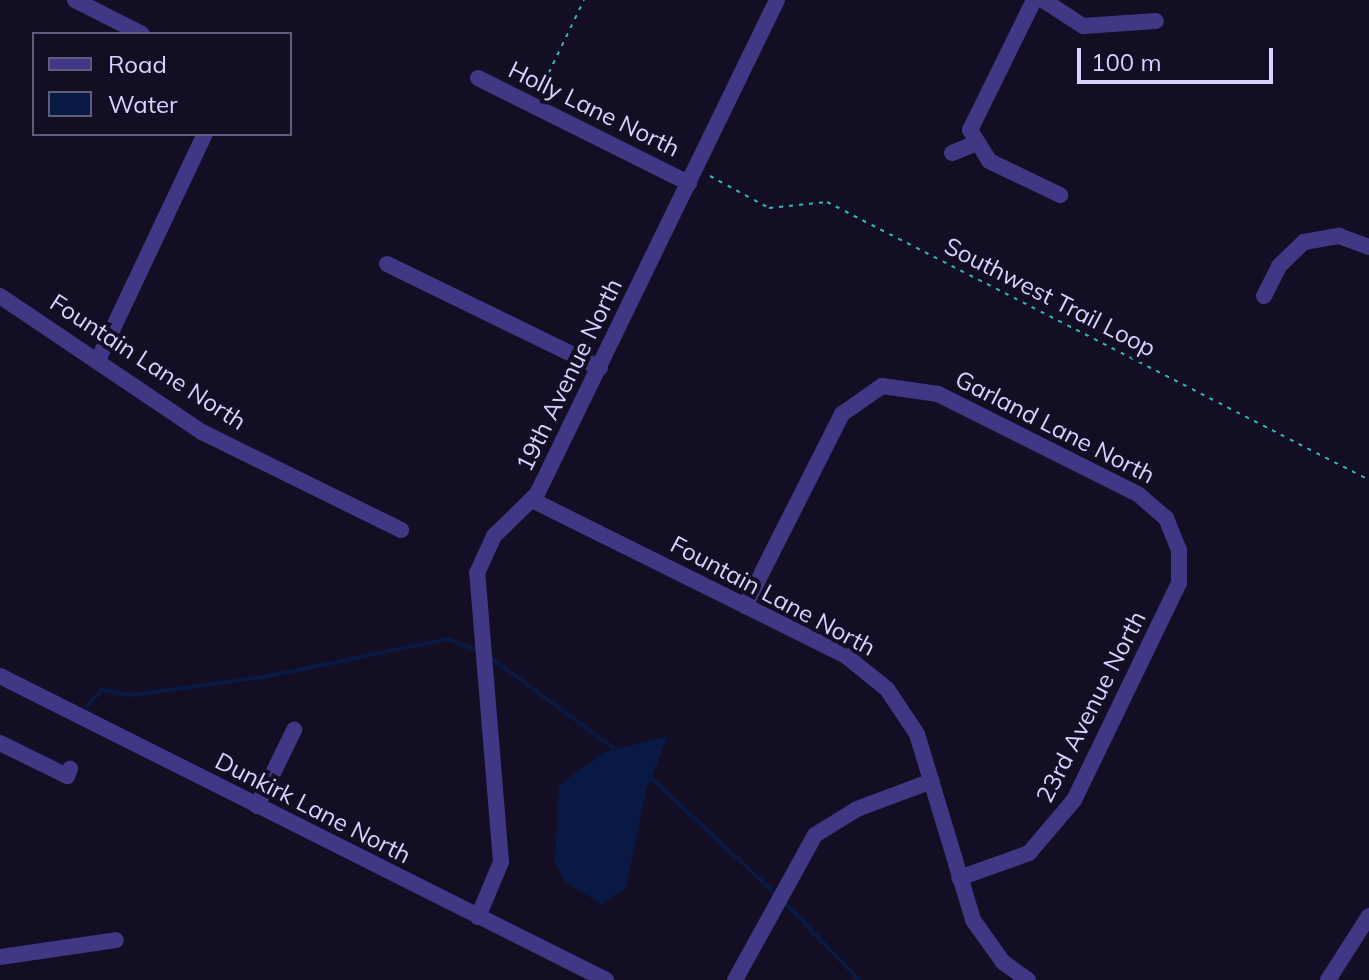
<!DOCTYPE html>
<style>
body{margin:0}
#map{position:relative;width:1369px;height:980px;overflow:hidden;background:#130e24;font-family:Mulish,sans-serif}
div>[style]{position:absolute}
.water>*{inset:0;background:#081a43}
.stream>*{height:4px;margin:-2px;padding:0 2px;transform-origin:2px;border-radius:2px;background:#081a43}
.path>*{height:2px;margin-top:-1px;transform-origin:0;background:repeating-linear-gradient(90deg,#2bb8b9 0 4px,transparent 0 10px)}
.minor>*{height:16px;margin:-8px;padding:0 8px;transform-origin:8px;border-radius:8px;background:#403785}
span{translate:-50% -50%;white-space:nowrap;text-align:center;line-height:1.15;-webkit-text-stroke:8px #130e24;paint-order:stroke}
.street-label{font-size:24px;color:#d9d1ff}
.legend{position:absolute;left:32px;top:32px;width:260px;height:104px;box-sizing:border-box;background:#130e24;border:2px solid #625c7c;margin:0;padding:10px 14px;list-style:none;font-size:24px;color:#d9d1ff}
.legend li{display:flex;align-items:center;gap:16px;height:40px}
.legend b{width:40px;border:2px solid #625c7c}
.scale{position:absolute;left:1077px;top:48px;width:196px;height:36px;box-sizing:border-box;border:4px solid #d9d1ff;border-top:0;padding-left:10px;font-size:24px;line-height:28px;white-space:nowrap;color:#d9d1ff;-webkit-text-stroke:6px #130e24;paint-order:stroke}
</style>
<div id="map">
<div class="water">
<i style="clip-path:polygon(668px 736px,646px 791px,626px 887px,602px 905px,566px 882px,555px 864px,559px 785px,605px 752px)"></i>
</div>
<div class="stream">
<i style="left:488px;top:656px;width:157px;rotate:36.2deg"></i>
<i style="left:87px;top:706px;width:22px;rotate:-47deg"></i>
<i style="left:102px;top:690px;width:29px;rotate:10deg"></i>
<i style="left:131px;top:695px;width:134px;rotate:-7.7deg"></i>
<i style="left:264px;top:677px;width:188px;rotate:-11.7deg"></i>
<i style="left:448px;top:639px;width:31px;rotate:21deg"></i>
<i style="left:651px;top:778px;width:172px;rotate:42.9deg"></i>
<i style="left:783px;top:901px;width:110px;rotate:46.1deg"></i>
</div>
<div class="path">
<i style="left:540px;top:91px;width:101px;rotate:-64.2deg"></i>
<i style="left:710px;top:176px;width:67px;rotate:28.5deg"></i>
<i style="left:769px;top:208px;width:58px;rotate:-5.9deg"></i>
<i style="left:827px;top:202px;width:609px;rotate:27.15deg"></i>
</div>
<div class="minor">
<i style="left:75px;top:0;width:75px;rotate:26.9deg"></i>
<i style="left:1034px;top:0;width:145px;rotate:116.2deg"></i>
<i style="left:970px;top:130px;width:36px;rotate:58deg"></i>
<i style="left:989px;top:161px;width:79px;rotate:25.6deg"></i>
<i style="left:1043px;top:0;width:48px;rotate:33deg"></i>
<i style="left:1083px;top:26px;width:73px;rotate:-3.9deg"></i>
<i style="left:478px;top:78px;width:236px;rotate:26.5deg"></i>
<i style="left:952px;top:153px;width:22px;rotate:-22deg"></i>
<i style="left:387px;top:264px;width:237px;rotate:26deg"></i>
<i style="left:0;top:296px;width:244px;rotate:34deg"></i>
<i style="left:202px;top:432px;width:222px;rotate:26.2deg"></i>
<i style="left:1264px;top:296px;width:34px;rotate:-63deg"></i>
<i style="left:1279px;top:266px;width:35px;rotate:-44deg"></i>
<i style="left:1304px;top:242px;width:36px;rotate:-10deg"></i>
<i style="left:1339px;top:236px;width:32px;rotate:20deg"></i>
<i style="left:98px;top:360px;width:250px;rotate:-64.7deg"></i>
<i style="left:532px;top:500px;width:351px;rotate:26.4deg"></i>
<i style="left:846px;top:656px;width:53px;rotate:38.8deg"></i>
<i style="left:887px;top:689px;width:54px;rotate:56.3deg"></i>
<i style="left:917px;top:734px;width:194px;rotate:73.2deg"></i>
<i style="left:973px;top:920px;width:52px;rotate:54.5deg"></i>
<i style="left:1003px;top:962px;width:31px;rotate:36deg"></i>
<i style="left:745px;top:606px;width:215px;rotate:-63.2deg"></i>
<i style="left:842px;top:414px;width:49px;rotate:-35deg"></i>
<i style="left:882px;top:386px;width:57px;rotate:8.1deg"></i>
<i style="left:938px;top:394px;width:224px;rotate:26.6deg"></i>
<i style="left:1138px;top:494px;width:37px;rotate:41deg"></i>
<i style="left:1166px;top:518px;width:35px;rotate:68deg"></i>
<i style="left:1179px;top:550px;width:33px;rotate:90deg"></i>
<i style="left:1179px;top:583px;width:241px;rotate:115.8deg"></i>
<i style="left:1074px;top:800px;width:70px;rotate:130.3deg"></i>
<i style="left:1029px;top:853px;width:74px;rotate:160.3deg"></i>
<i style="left:0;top:676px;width:678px;rotate:26.64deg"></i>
<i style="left:0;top:743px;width:75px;rotate:26.2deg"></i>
<i style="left:67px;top:776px;width:8px;rotate:-67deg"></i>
<i style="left:257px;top:806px;width:85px;rotate:-64deg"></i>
<i style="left:478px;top:917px;width:60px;rotate:-67.3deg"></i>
<i style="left:501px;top:862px;width:290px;rotate:-94.7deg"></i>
<i style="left:477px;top:573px;width:41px;rotate:-65.3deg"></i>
<i style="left:494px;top:536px;width:60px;rotate:-44.3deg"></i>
<i style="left:537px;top:494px;width:549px;rotate:-64.09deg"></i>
<i style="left:0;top:957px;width:117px;rotate:-8.3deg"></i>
<i style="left:735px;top:980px;width:166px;rotate:-61.1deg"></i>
<i style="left:815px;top:835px;width:49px;rotate:-31.8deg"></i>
<i style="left:857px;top:809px;width:80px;rotate:-20.5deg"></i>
<i style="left:1328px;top:980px;width:76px;rotate:-57.4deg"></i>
</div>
<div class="street-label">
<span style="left:594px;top:109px;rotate:26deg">Holly Lane North</span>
<span style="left:1050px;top:297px;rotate:27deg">Southwest Trail Loop</span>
<span style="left:148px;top:362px;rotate:33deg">Fountain Lane North</span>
<span style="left:569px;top:375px;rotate:-64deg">19th Avenue North</span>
<span style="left:1055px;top:427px;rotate:27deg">Garland Lane North</span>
<span style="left:773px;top:596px;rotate:28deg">Fountain Lane North</span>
<span style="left:1091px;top:707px;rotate:-63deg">23rd Avenue North</span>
<span style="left:313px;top:808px;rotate:27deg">Dunkirk Lane North</span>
</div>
<ul class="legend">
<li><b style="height:10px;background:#403785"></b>Road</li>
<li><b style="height:22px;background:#081a43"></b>Water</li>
</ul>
<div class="scale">100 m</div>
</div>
